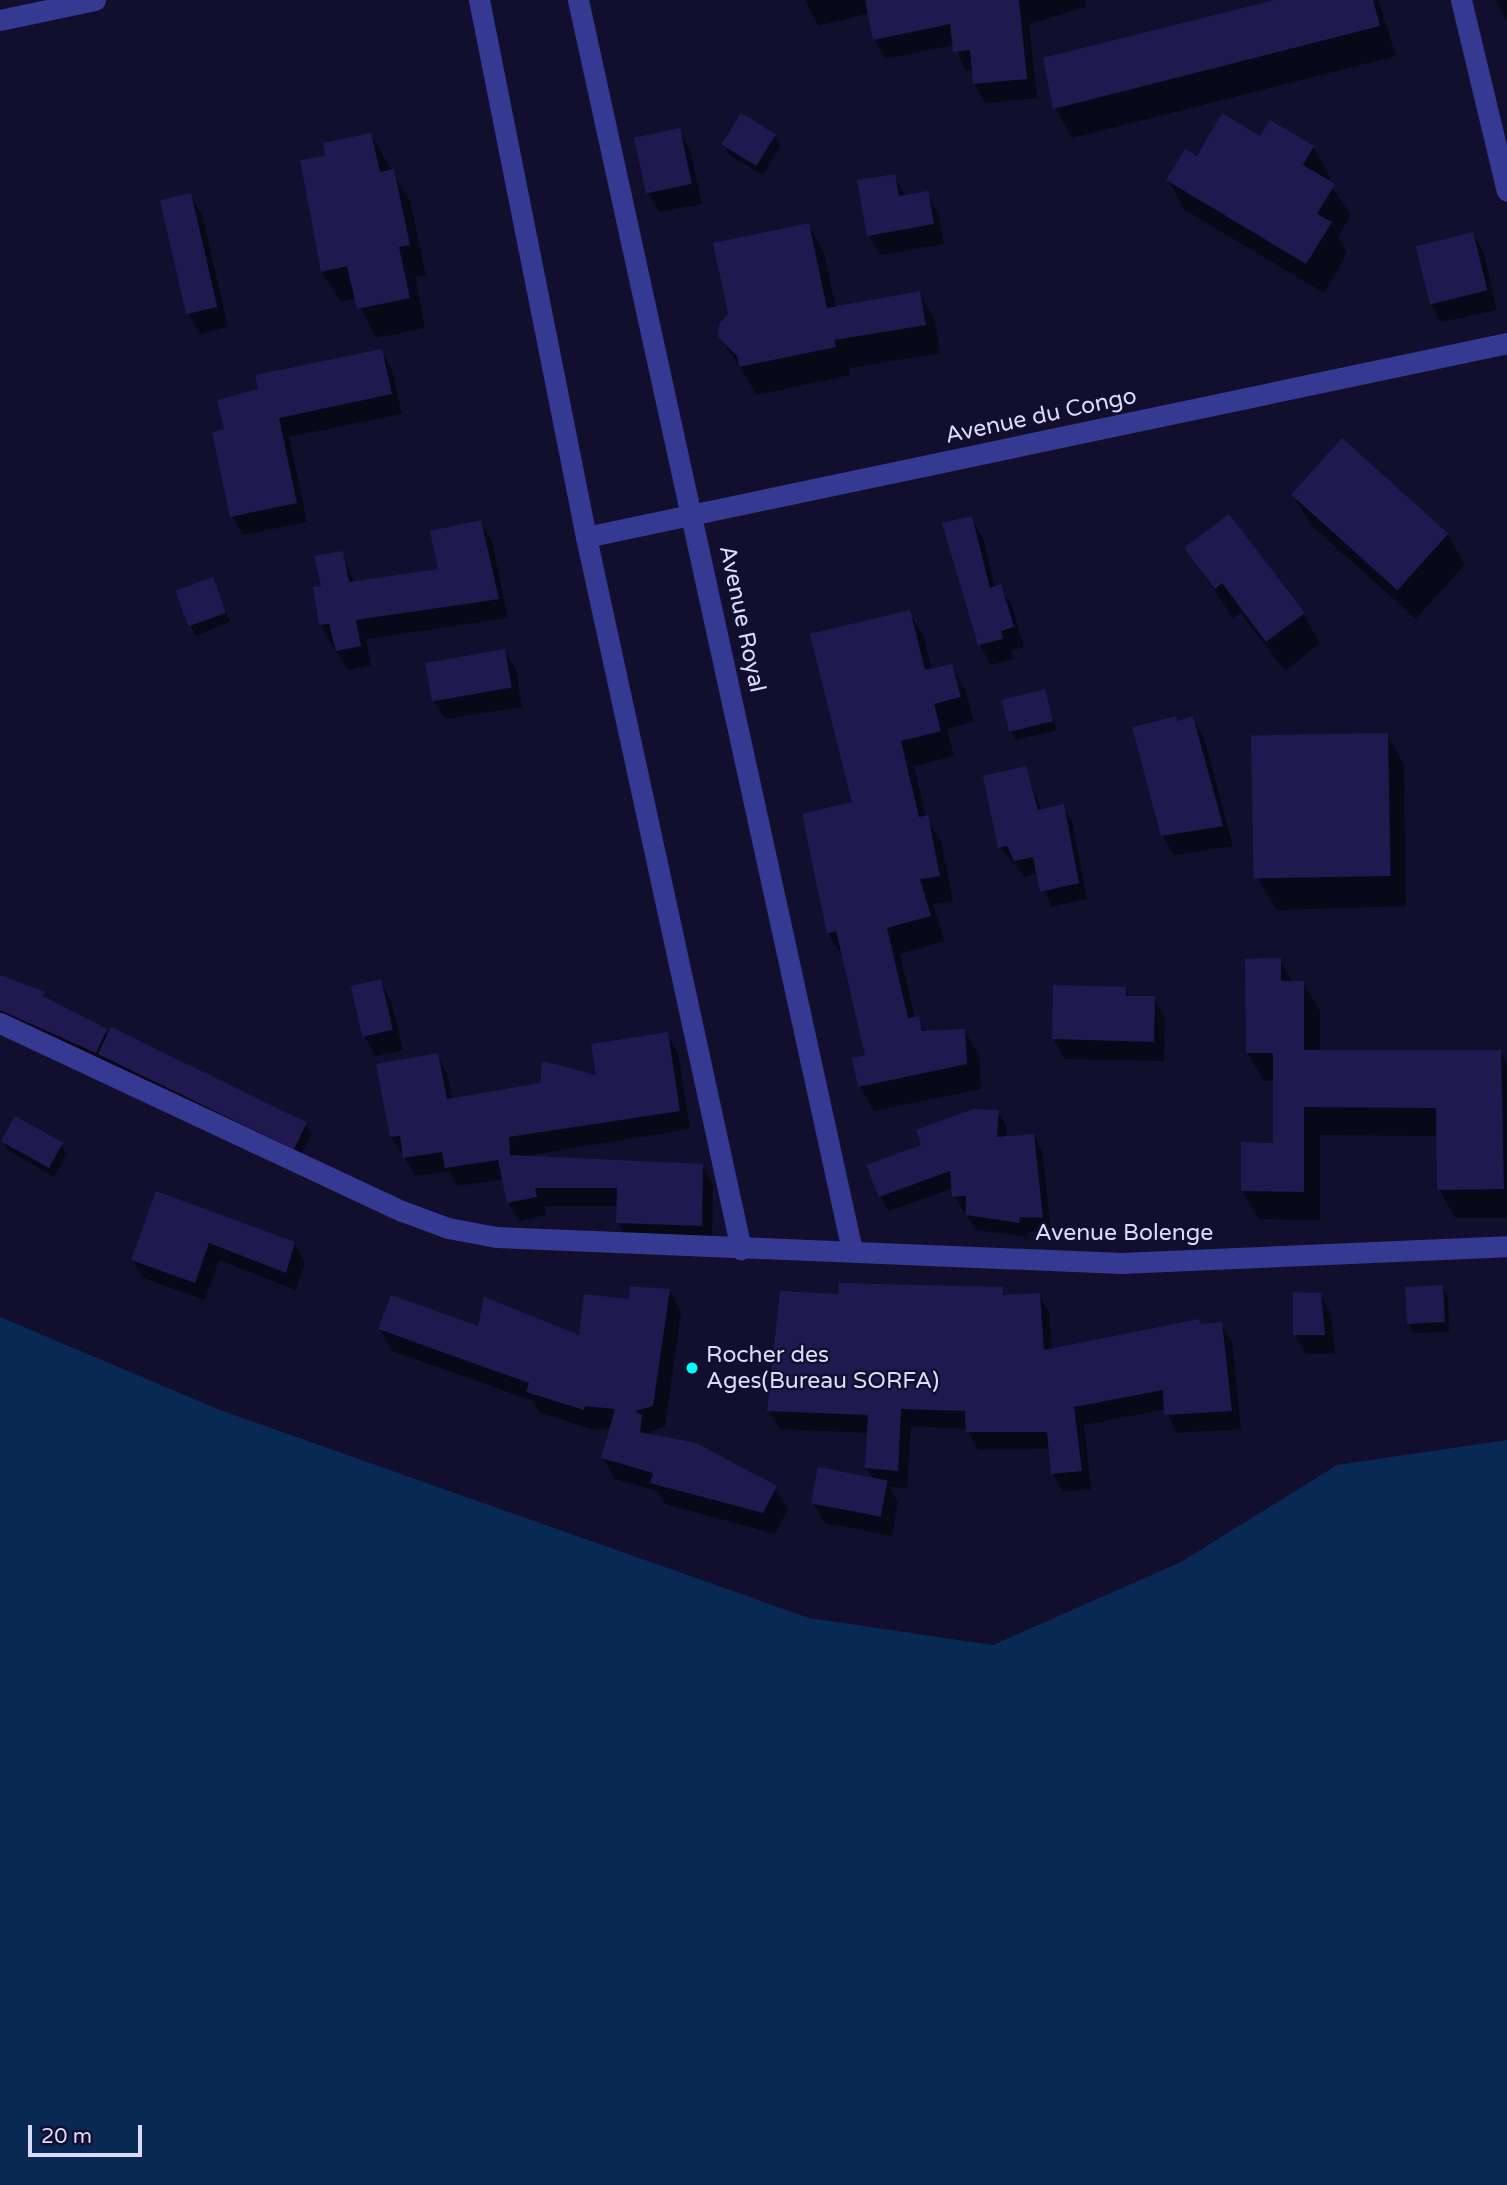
<!DOCTYPE html>
<style>
body{margin:0}
#map{position:relative;width:1507px;height:2185px;overflow:hidden;background:#110f2d;font-family:"Varela Round",sans-serif}
div>[style]{position:absolute}
.water>*{inset:0;background:#072953}
.shadow>*{inset:0;background:#0007;transform-origin:0 0}
.building>*{inset:0;background:#1f1950;transform-origin:0 0}
.minor>*{height:21px;margin:-10.5px;padding:0 10.5px;transform-origin:10.5px;border-radius:10.5px;background:#353991}
.dots>*{width:19px;height:19px;translate:-50% -50%;box-sizing:border-box;border:4px solid #110f2d;border-radius:50%}
span{translate:-50% -50%;white-space:nowrap;text-align:center;line-height:1.15;-webkit-text-stroke:5px #110f2d;paint-order:stroke}
.street-label{font-size:23px;color:#dcdbff}
.poi-label{font-size:23px;color:#dcdbff}
.left{translate:0 -50%;text-align:left}
.scale{position:absolute;left:28px;top:2125px;width:114px;height:32px;box-sizing:border-box;border:4px solid #dcdbff;border-top:0;padding-left:9px;font-size:21px;line-height:24px;white-space:nowrap;color:#dcdbff;-webkit-text-stroke:5px #110f2d;paint-order:stroke}
</style>
<div id="map">
<div class="water">
<i style="clip-path:polygon(0 1317px,220px 1410px,809px 1618px,993px 1645px,1181px 1562px,1337px 1465px,1507px 1440px,1507px 2185px,0 2185px)"></i>
</div>
<div class="shadow">
<i style="clip-path:polygon(805px 0,1085px 0,1086px 7px,1029px 24px,1037px 98px,985px 103px,974px 83px,973px 70px,966px 71px,954px 45px,886px 59px,875px 40px,870px 13px,818px 26px)"></i>
<i style="clip-path:polygon(1283px 0,1378px 0,1396px 56px,1072px 138px,1055px 108px)"></i>
<i style="clip-path:polygon(1496px 0,1507px 0,1507px 21px,1497px 3px)"></i>
<i style="clip-path:polygon(679px 130px,690px 150px,702px 204px,659px 212px,647px 192px)"></i>
<i style="clip-path:polygon(371px 135px,410px 201px,426px 275px,415px 277px,425px 328px,376px 338px,356px 298px,340px 301px,322px 272px,327px 157px)"></i>
<i style="clip-path:polygon(775px 136px,780px 145px,763px 175px,729px 155px,724px 145px)"></i>
<i style="clip-path:polygon(1261px 139px,1313px 147px,1330px 177px,1328px 181px,1351px 215px,1338px 237px,1347px 253px,1324px 293px,1185px 210px,1168px 180px,1197px 158px)"></i>
<i style="clip-path:polygon(894px 176px,906px 196px,927px 193px,938px 213px,944px 244px,880px 255px,869px 235px)"></i>
<i style="clip-path:polygon(190px 195px,202px 215px,228px 327px,200px 334px,189px 314px)"></i>
<i style="clip-path:polygon(808px 225px,824px 253px,836px 308px,919px 293px,935px 320px,940px 353px,849px 368px,850px 375px,757px 395px,720px 337px)"></i>
<i style="clip-path:polygon(1473px 234px,1484px 254px,1497px 310px,1441px 322px,1430px 302px)"></i>
<i style="clip-path:polygon(381px 350px,392px 370px,402px 414px,289px 437px,307px 522px,243px 535px,232px 516px,226px 431px,260px 390px)"></i>
<i style="clip-path:polygon(1293px 495px,1447px 534px,1465px 564px,1416px 619px,1311px 525px)"></i>
<i style="clip-path:polygon(971px 518px,983px 538px,995px 588px,1000px 587px,1012px 606px,1024px 647px,1011px 651px,1013px 659px,991px 665px,980px 645px,944px 525px)"></i>
<i style="clip-path:polygon(480px 522px,492px 542px,508px 618px,366px 639px,371px 665px,348px 670px,320px 625px,323px 588px,342px 553px,355px 583px,440px 570px)"></i>
<i style="clip-path:polygon(1186px 549px,1303px 614px,1320px 643px,1285px 671px,1240px 612px,1233px 618px)"></i>
<i style="left:213px;top:579px;width:46px;height:38px;rotate:68deg"></i>
<i style="clip-path:polygon(909px 612px,924px 637px,932px 670px,951px 666px,966px 691px,974px 722px,947px 729px,954px 756px,914px 766px,926px 818px,941px 842px,953px 901px,933px 904px,944px 941px,900px 954px,915px 1019px,927px 1033px,964px 1030px,979px 1055px,981px 1089px,874px 1111px,859px 1086px,868px 1057px,843px 958px,828px 933px,854px 803px)"></i>
<i style="clip-path:polygon(505px 651px,516px 670px,522px 707px,445px 719px,433px 700px)"></i>
<i style="clip-path:polygon(1044px 691px,1057px 730px,1016px 740px,1011px 731px)"></i>
<i style="clip-path:polygon(1176px 718px,1178px 722px,1192px 718px,1204px 738px,1233px 846px,1174px 855px,1162px 835px)"></i>
<i style="clip-path:polygon(1387px 735px,1404px 764px,1406px 906px,1277px 910px,1259px 880px)"></i>
<i style="clip-path:polygon(1025px 768px,1042px 811px,1063px 806px,1072px 821px,1087px 899px,1051px 907px,1038px 873px,1025px 877px,1000px 847px)"></i>
<i style="clip-path:polygon(1280px 960px,1293px 983px,1303px 983px,1320px 1011px,1320px 1052px,1500px 1052px,1507px 1063px,1507px 1218px,1455px 1218px,1439px 1189px,1438px 1136px,1320px 1135px,1320px 1220px,1259px 1219px,1242px 1191px,1275px 1144px,1274px 1081px,1264px 1081px,1247px 1053px)"></i>
<i style="clip-path:polygon(0 978px,43px 994px,47px 1000px,109px 1035px,112px 1029px,306px 1125px,312px 1134px,301px 1155px,0 1025px)"></i>
<i style="clip-path:polygon(380px 981px,391px 1001px,403px 1050px,376px 1056px,364px 1036px)"></i>
<i style="clip-path:polygon(1125px 989px,1130px 998px,1154px 998px,1165px 1018px,1164px 1061px,1065px 1059px,1053px 1039px)"></i>
<i style="clip-path:polygon(667px 1034px,678px 1053px,690px 1129px,519px 1157px,702px 1165px,713px 1184px,712px 1244px,629px 1242px,618px 1223px,618px 1206px,545px 1206px,546px 1215px,519px 1221px,508px 1202px,504px 1179px,457px 1186px,449px 1171px,416px 1176px,391px 1137px,437px 1055px,447px 1073px,453px 1100px,598px 1077px)"></i>
<i style="clip-path:polygon(998px 1112px,1007px 1127px,1006px 1138px,1034px 1135px,1042px 1151px,1051px 1232px,1028px 1232px,1027px 1237px,976px 1230px,954px 1196px,953px 1188px,889px 1211px,880px 1196px,924px 1146px)"></i>
<i style="clip-path:polygon(3px 1141px,61px 1145px,67px 1154px,54px 1177px,8px 1150px)"></i>
<i style="clip-path:polygon(157px 1193px,294px 1244px,305px 1262px,296px 1290px,219px 1260px,205px 1300px,143px 1278px,133px 1260px)"></i>
<i style="clip-path:polygon(1442px 1287px,1448px 1297px,1449px 1332px,1414px 1333px,1409px 1324px)"></i>
<i style="clip-path:polygon(1002px 1289px,1006px 1297px,1039px 1295px,1049px 1313px,1052px 1350px,1221px 1324px,1232px 1342px,1241px 1429px,1176px 1433px,1166px 1409px,1084px 1425px,1091px 1489px,1063px 1492px,1053px 1474px,1050px 1449px,978px 1450px,967px 1429px,911px 1426px,907px 1488px,889px 1487px,898px 1502px,892px 1536px,825px 1523px,813px 1503px,874px 1480px,867px 1468px,869px 1433px,780px 1429px,769px 1411px,839px 1296px)"></i>
<i style="clip-path:polygon(669px 1290px,681px 1312px,665px 1427px,650px 1431px,653px 1437px,775px 1488px,788px 1509px,775px 1534px,665px 1504px,657px 1491px,615px 1479px,603px 1458px,611px 1428px,595px 1430px,540px 1413px,533px 1401px,392px 1351px,380px 1329px,480px 1328px,581px 1338px,631px 1300px)"></i>
<i style="clip-path:polygon(1320px 1294px,1331px 1314px,1335px 1354px,1306px 1354px,1295px 1334px)"></i>
</div>
<div class="building">
<i style="clip-path:polygon(865px 0,1019px 0,1027px 79px,973px 84px,970px 50px,953px 52px,950px 24px,873px 40px)"></i>
<i style="clip-path:polygon(1275px 0,1373px 0,1380px 26px,1053px 109px,1043px 58px)"></i>
<i style="left:741px;top:113px;width:41px;height:37px;rotate:32deg"></i>
<i style="clip-path:polygon(1222px 113px,1260px 136px,1270px 120px,1314px 146px,1303px 165px,1335px 184px,1317px 214px,1332px 222px,1306px 264px,1166px 180px,1185px 149px,1197px 156px)"></i>
<i style="left:680px;top:128px;width:57px;height:47px;rotate:78deg"></i>
<i style="clip-path:polygon(371px 133px,380px 172px,394px 169px,410px 245px,399px 247px,410px 298px,357px 309px,347px 266px,321px 272px,300px 160px,325px 156px,323px 143px)"></i>
<i style="clip-path:polygon(895px 174px,899px 196px,928px 191px,934px 224px,867px 236px,857px 180px)"></i>
<i style="left:191px;top:193px;width:117px;height:32px;rotate:77deg"></i>
<i style="clip-path:polygon(809px 223px,827px 308px,920px 291px,926px 325px,834px 340px,836px 347px,739px 367px,737px 356px,718px 337px,719px 325px,728px 313px,713px 243px)"></i>
<i style="left:1473px;top:232px;width:60px;height:59px;rotate:76deg"></i>
<i style="clip-path:polygon(382px 349px,392px 394px,279px 418px,297px 503px,230px 517px,212px 432px,224px 429px,217px 400px,258px 389px,255px 375px)"></i>
<i style="left:1342px;top:438px;width:143px;height:76px;rotate:42deg"></i>
<i style="clip-path:polygon(1229px 514px,1305px 613px,1266px 642px,1222px 583px,1215px 589px,1184px 548px)"></i>
<i style="clip-path:polygon(972px 516px,990px 588px,1001px 584px,1014px 627px,1001px 631px,1003px 639px,978px 645px,942px 523px)"></i>
<i style="clip-path:polygon(481px 520px,499px 599px,356px 620px,361px 646px,336px 651px,329px 624px,319px 625px,313px 587px,321px 586px,314px 556px,343px 551px,349px 582px,438px 569px,430px 531px)"></i>
<i style="left:213px;top:577px;width:38px;height:40px;rotate:70deg"></i>
<i style="clip-path:polygon(910px 610px,925px 670px,952px 664px,961px 697px,934px 704px,941px 731px,901px 741px,919px 817px,928px 815px,940px 876px,920px 879px,931px 916px,887px 928px,908px 1018px,919px 1016px,922px 1031px,965px 1029px,967px 1064px,858px 1087px,852px 1058px,865px 1055px,836px 931px,827px 934px,802px 814px,852px 802px,810px 634px)"></i>
<i style="left:505px;top:649px;width:39px;height:81px;rotate:80deg"></i>
<i style="left:1045px;top:689px;width:33px;height:45px;rotate:76deg"></i>
<i style="clip-path:polygon(1176px 716px,1177px 721px,1193px 716px,1223px 826px,1161px 836px,1132px 727px)"></i>
<i style="left:1388px;top:733px;width:143px;height:137px;rotate:89deg"></i>
<i style="clip-path:polygon(1026px 766px,1038px 810px,1064px 804px,1079px 883px,1040px 892px,1033px 857px,1014px 861px,1007px 846px,998px 848px,983px 776px)"></i>
<i style="clip-path:polygon(1281px 958px,1281px 981px,1304px 981px,1304px 1050px,1501px 1050px,1504px 1189px,1437px 1190px,1436px 1108px,1304px 1107px,1304px 1192px,1241px 1191px,1241px 1142px,1273px 1143px,1273px 1053px,1246px 1053px,1245px 959px)"></i>
<i style="clip-path:polygon(0 975px,45px 992px,43px 996px,107px 1029px,96px 1053px,0 1010px)"></i>
<i style="left:381px;top:979px;width:52px;height:31px;rotate:77deg"></i>
<i style="clip-path:polygon(1053px 985px,1126px 987px,1126px 996px,1155px 996px,1154px 1042px,1052px 1039px)"></i>
<i style="left:111px;top:1027px;width:218px;height:30px;rotate:26deg"></i>
<i style="clip-path:polygon(668px 1032px,680px 1111px,509px 1137px,510px 1155px,703px 1164px,702px 1226px,616px 1223px,617px 1188px,535px 1188px,537px 1197px,507px 1203px,498px 1160px,445px 1168px,442px 1152px,403px 1158px,400px 1136px,390px 1137px,376px 1064px,438px 1053px,447px 1099px,540px 1083px,542px 1061px,596px 1075px,591px 1044px)"></i>
<i style="clip-path:polygon(973px 1109px,999px 1110px,997px 1137px,1034px 1134px,1043px 1218px,1020px 1217px,1019px 1223px,966px 1215px,966px 1196px,952px 1197px,950px 1171px,879px 1197px,866px 1165px,921px 1145px,916px 1130px)"></i>
<i style="left:15px;top:1116px;width:55px;height:29px;rotate:29deg"></i>
<i style="clip-path:polygon(156px 1191px,295px 1242px,286px 1273px,209px 1243px,195px 1283px,131px 1260px)"></i>
<i style="clip-path:polygon(839px 1283px,1003px 1287px,1003px 1295px,1040px 1293px,1044px 1350px,1199px 1319px,1200px 1324px,1222px 1322px,1232px 1411px,1164px 1415px,1163px 1390px,1074px 1407px,1082px 1471px,1051px 1474px,1047px 1432px,966px 1432px,965px 1411px,901px 1409px,898px 1471px,865px 1468px,868px 1415px,767px 1411px,780px 1291px,838px 1294px)"></i>
<i style="left:1443px;top:1285px;width:37px;height:38px;rotate:87deg"></i>
<i style="clip-path:polygon(630px 1286px,670px 1289px,653px 1406px,635px 1411px,642px 1415px,640px 1432px,696px 1443px,777px 1486px,763px 1513px,650px 1483px,653px 1473px,601px 1458px,615px 1409px,585px 1406px,584px 1410px,526px 1392px,529px 1383px,378px 1329px,391px 1295px,478px 1326px,484px 1297px,579px 1335px,584px 1294px,629px 1299px)"></i>
<i style="clip-path:polygon(1293px 1292px,1321px 1293px,1325px 1335px,1293px 1335px)"></i>
<i style="left:818px;top:1467px;width:71px;height:37px;rotate:11deg"></i>
</div>
<div class="minor">
<i style="left:479px;top:0;width:548px;rotate:78.73deg"></i>
<i style="left:586px;top:537px;width:729px;rotate:77.72deg"></i>
<i style="left:578px;top:0;width:1280px;rotate:77.64deg"></i>
<i style="left:1461px;top:0;width:196px;rotate:76.5deg"></i>
<i style="left:0;top:20px;width:97px;rotate:-11.9deg"></i>
<i style="left:586px;top:537px;width:941px;rotate:-11.89deg"></i>
<i style="left:0;top:1023px;width:444px;rotate:25.1deg"></i>
<i style="left:402px;top:1211px;width:49px;rotate:20.3deg"></i>
<i style="left:448px;top:1228px;width:49px;rotate:10.6deg"></i>
<i style="left:496px;top:1237px;width:626px;rotate:2.38deg"></i>
<i style="left:1121px;top:1263px;width:386px;rotate:-2.5deg"></i>
</div>
<div class="dots">
<i style="left:692px;top:1368px;background:#07fbff"></i>
</div>
<div class="street-label">
<span style="left:1041px;top:416px;rotate:-12deg">Avenue du Congo</span>
<span style="left:742px;top:619px;rotate:78deg">Avenue Royal</span>
<span style="left:1124px;top:1233px">Avenue Bolenge</span>
</div>
<div class="poi-label">
<span class="left" style="left:706px;top:1368px">Rocher des<br>Ages(Bureau SORFA)</span>
</div>
<div class="scale">20 m</div>
</div>
